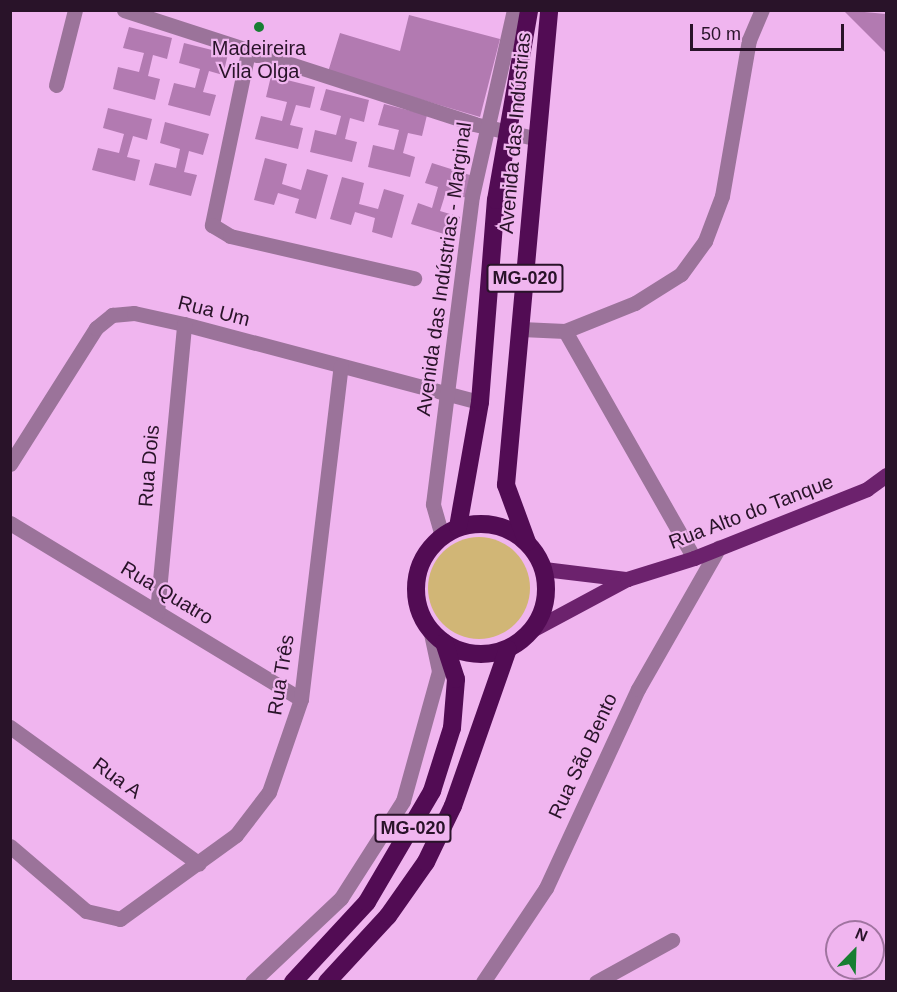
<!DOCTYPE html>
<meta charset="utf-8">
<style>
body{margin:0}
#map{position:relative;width:897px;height:992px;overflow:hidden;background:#f0b5ef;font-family:Arial,sans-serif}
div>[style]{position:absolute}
.green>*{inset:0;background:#d1b676}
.round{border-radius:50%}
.building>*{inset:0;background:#b27ab1}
.minor>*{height:15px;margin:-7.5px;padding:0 7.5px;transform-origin:7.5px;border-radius:7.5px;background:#9b739a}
.major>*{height:15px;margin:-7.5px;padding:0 7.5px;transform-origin:7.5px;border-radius:7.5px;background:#6c226d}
.highway>*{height:18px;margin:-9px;padding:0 9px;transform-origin:9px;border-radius:9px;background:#520c54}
.highway>.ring{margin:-9px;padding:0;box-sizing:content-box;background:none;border:18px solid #520c54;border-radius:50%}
.dots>*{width:16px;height:16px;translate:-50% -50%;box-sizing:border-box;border:3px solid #f0b5ef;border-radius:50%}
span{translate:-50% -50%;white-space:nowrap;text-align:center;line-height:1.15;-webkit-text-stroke:4.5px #f0b5ef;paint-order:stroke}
.shield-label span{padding:2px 4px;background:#f0b5ef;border:2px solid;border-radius:4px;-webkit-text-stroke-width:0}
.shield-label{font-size:18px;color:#291329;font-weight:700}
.poi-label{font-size:20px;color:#291329}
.street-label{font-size:20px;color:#291329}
.frame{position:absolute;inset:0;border:12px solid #291329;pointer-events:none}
.north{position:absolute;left:825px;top:920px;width:60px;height:60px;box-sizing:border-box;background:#f0b5ef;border:2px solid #a074a0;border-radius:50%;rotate:23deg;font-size:16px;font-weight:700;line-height:24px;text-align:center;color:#291329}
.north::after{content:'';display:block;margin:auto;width:21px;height:27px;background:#177e32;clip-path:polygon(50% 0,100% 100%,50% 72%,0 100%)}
.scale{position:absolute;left:690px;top:24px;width:154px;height:27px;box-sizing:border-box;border:3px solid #291329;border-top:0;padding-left:8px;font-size:18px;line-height:21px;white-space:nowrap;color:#291329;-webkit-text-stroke:4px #f0b5ef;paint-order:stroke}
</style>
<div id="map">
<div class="green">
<i class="round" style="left:428px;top:537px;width:102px;height:102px"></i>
</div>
<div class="building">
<i style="clip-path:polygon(843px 10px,886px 14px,886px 53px)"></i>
<i style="clip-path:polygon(409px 15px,500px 39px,480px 117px,328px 72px,340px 33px,400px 51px)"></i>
<i style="clip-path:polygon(129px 27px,172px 38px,167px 59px,153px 55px,148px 76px,160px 79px,155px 100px,113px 89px,118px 67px,139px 72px,144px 53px,123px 48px)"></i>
<i style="clip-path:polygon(184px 43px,228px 54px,223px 75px,209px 71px,203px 92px,216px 95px,210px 116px,168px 105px,174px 83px,195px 88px,200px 69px,179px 63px)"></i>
<i style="clip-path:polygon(271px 76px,315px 87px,310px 108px,296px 105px,290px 125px,303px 128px,298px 149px,255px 139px,261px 116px,282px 121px,287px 102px,266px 97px)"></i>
<i style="clip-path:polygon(326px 89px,369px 100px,364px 122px,350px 118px,345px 139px,357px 142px,352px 162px,310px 152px,315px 130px,336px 135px,341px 116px,320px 110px)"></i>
<i style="clip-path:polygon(384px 104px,427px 115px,422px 136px,408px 133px,403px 153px,415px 157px,410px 177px,368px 167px,373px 145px,394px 150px,399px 130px,378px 125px)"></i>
<i style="clip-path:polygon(108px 108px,152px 119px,147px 140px,133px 136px,127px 157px,140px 160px,135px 181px,92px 170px,98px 148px,119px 153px,124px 134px,103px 128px)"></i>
<i style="clip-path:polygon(165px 122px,209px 134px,203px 155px,189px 151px,184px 172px,197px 175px,191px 196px,149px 185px,155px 163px,176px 168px,180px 149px,160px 143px)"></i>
<i style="clip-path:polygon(265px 158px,287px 164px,282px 184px,301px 190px,307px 169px,328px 175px,316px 219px,295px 213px,299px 199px,278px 193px,274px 205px,254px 200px)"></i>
<i style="clip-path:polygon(432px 163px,473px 176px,467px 198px,446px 192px,440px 211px,460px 217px,454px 237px,411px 224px,418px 203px,432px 208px,438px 187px,425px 183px)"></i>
<i style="clip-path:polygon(342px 177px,364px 183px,359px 204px,378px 209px,384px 189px,404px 195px,392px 238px,372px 232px,375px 218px,355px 212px,351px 225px,330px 219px)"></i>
</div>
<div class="minor">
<i style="left:124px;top:10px;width:368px;rotate:18deg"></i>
<i style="left:474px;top:124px;width:66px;rotate:13.2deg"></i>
<i style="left:257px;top:55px;width:9px;rotate:-162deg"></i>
<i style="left:248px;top:52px;width:177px;rotate:101.8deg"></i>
<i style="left:212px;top:225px;width:21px;rotate:31deg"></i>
<i style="left:230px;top:236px;width:189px;rotate:12.9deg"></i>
<i style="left:56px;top:85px;width:77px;rotate:-75.8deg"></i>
<i style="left:521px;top:329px;width:44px;rotate:2.6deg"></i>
<i style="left:565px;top:331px;width:75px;rotate:-21.8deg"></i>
<i style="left:635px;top:303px;width:54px;rotate:-32.2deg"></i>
<i style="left:681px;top:274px;width:41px;rotate:-54deg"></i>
<i style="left:705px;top:241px;width:48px;rotate:-69.3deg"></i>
<i style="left:722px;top:196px;width:158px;rotate:-80.2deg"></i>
<i style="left:749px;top:40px;width:33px;rotate:-67deg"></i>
<i style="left:565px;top:331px;width:261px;rotate:60.4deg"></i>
<i style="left:10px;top:464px;width:161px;rotate:-57.7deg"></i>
<i style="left:96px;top:328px;width:21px;rotate:-39deg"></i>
<i style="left:112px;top:315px;width:22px;rotate:-5deg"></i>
<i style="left:134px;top:313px;width:51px;rotate:12.4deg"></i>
<i style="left:184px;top:324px;width:306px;rotate:14.8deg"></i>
<i style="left:10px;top:523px;width:340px;rotate:31.2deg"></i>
<i style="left:442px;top:536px;width:33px;rotate:-106deg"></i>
<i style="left:433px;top:504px;width:310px;rotate:-82.8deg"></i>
<i style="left:472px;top:196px;width:191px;rotate:-77.3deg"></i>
<i style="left:157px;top:612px;width:289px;rotate:-84.6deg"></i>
<i style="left:10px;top:727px;width:233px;rotate:35.9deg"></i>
<i style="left:10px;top:846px;width:100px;rotate:40.5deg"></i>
<i style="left:86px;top:911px;width:35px;rotate:13deg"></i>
<i style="left:120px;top:919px;width:143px;rotate:-35.9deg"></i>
<i style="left:236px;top:835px;width:54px;rotate:-52.5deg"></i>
<i style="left:269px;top:792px;width:98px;rotate:-71deg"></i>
<i style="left:301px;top:699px;width:335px;rotate:-83.2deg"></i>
<i style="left:252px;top:982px;width:122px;rotate:-43.3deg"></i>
<i style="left:341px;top:898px;width:115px;rotate:-57.4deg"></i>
<i style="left:403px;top:801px;width:135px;rotate:-74.5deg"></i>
<i style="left:439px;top:671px;width:40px;rotate:-102deg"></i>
<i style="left:483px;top:982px;width:113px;rotate:-56.2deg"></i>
<i style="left:546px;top:888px;width:219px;rotate:-65.2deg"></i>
<i style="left:638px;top:689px;width:163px;rotate:-60.3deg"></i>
<i style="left:596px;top:982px;width:87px;rotate:-28.9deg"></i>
</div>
<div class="major">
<i style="left:544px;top:569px;width:84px;rotate:6.9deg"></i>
<i style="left:532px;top:630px;width:108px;rotate:-28.2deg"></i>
<i style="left:627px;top:579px;width:70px;rotate:-17.4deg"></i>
<i style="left:694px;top:558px;width:186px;rotate:-21.7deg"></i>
<i style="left:867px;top:489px;width:24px;rotate:-36deg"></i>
</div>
<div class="highway">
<i class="ring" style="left:416px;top:524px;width:112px;height:112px"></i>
<i style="left:458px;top:527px;width:127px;rotate:-80deg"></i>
<i style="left:480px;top:402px;width:203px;rotate:-85.5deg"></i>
<i style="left:496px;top:200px;width:193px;rotate:-80.1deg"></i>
<i style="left:527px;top:542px;width:61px;rotate:-110.2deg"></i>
<i style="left:506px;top:485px;width:477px;rotate:-84.8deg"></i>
<i style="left:293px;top:982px;width:109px;rotate:-47.2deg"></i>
<i style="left:367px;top:902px;width:129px;rotate:-59.6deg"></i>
<i style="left:432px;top:791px;width:66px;rotate:-72.4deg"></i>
<i style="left:452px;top:728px;width:49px;rotate:-85.3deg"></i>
<i style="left:456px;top:679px;width:38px;rotate:-108deg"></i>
<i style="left:327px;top:982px;width:90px;rotate:-47.3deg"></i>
<i style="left:388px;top:916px;width:66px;rotate:-54.9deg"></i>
<i style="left:426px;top:862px;width:62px;rotate:-64.3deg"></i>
<i style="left:453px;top:806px;width:166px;rotate:-70.7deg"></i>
</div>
<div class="dots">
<i style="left:259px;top:27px;background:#177e32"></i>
</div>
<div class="shield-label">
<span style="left:525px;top:278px">MG-020</span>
<span style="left:413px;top:828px">MG-020</span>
</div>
<div class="poi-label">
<span style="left:259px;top:60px">Madeireira<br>Vila Olga</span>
</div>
<div class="street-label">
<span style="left:515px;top:133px;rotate:-85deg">Avenida das Indústrias</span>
<span style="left:444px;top:269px;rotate:-82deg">Avenida das Indústrias - Marginal</span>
<span style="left:214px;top:311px;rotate:14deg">Rua Um</span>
<span style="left:149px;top:466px;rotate:-85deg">Rua Dois</span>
<span style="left:751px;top:512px;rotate:-21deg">Rua Alto do Tanque</span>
<span style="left:167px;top:593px;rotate:31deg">Rua Quatro</span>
<span style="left:281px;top:675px;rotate:-81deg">Rua Três</span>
<span style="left:583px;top:756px;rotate:-65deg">Rua São Bento</span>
<span style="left:117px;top:778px;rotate:36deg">Rua A</span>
</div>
<div class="frame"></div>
<div class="north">N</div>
<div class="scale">50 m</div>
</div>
